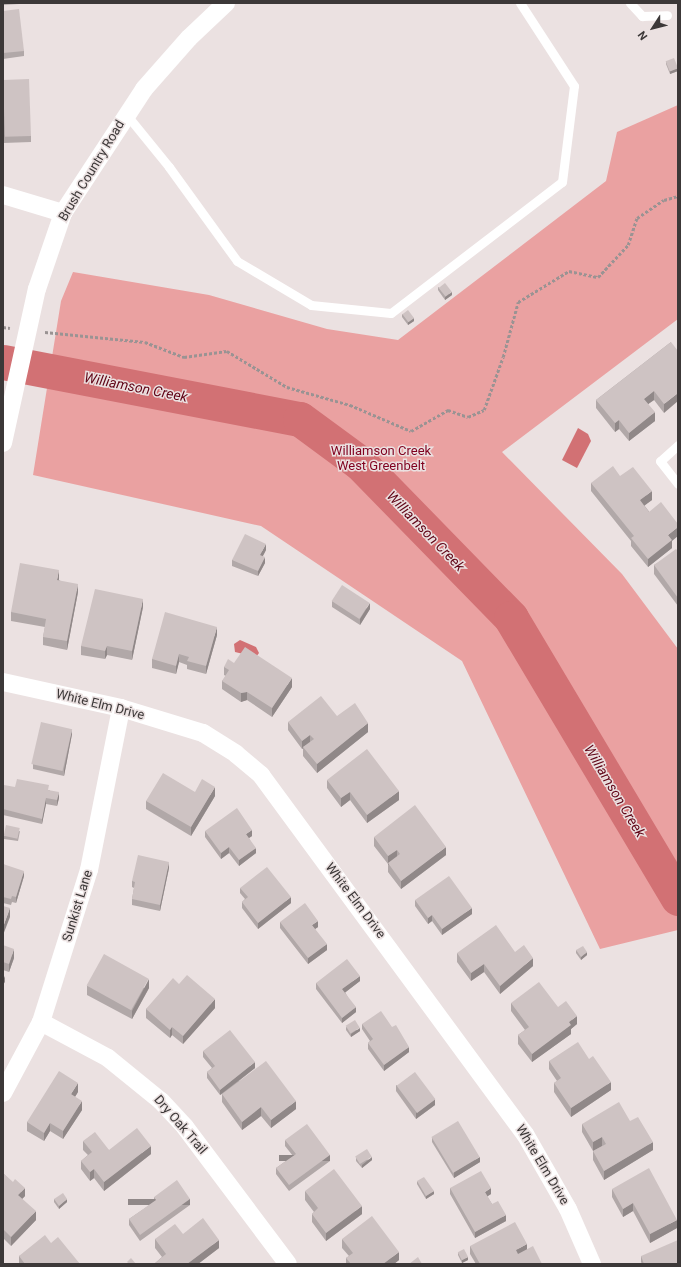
<!DOCTYPE html>
<style>
body{margin:0}
#map{position:relative;width:681px;height:1267px;overflow:hidden;background:#ebe1e1;font-family:Roboto,sans-serif}
div>[style]{position:absolute}
.green>*{inset:0;background:#eaa1a1}
.water>*{inset:0;background:#d27174}
.river>*{height:35px;margin:-17.5px;padding:0 17.5px;transform-origin:17.5px;border-radius:17.5px;background:#d27174}
.path>*{height:2.5px;margin-top:-1.25px;transform-origin:0;background:repeating-linear-gradient(90deg,#9a9393 0 3px,transparent 0 5px)}
.lane>*{height:9px;margin:-4.5px;padding:0 4.5px;transform-origin:4.5px;border-radius:4.5px;background:#fff}
.street>*{height:18px;margin:-9px;padding:0 9px;transform-origin:9px;border-radius:9px;background:#fff}
.wall>*{inset:0;background:#b1a8a8}
.shaded-wall>*{inset:0;background:#908888;transform-origin:0 0}
.building>*{inset:0;background:#cec3c3;transform-origin:0 0}
span{translate:-50% -50%;white-space:nowrap;text-align:center;line-height:1.15;-webkit-text-stroke:3px #ebe1e1;paint-order:stroke}
.street-label{font-size:13px;color:#3c3838}
.park-label{font-size:13px;color:#80011f}
.water-label{font-size:14px;color:#600416;font-style:italic}
.frame{position:absolute;inset:0;border:4px solid #3c3838;pointer-events:none}
.north{position:absolute;left:633px;top:8px;width:40px;height:40px;-webkit-text-stroke:3px #ebe1e1;paint-order:stroke;rotate:234deg;font-size:11px;font-weight:700;line-height:16px;text-align:center;color:#3c3838}
.north::after{content:'';display:block;margin:auto;width:14px;height:18px;background:#3c3838;clip-path:polygon(50% 0,100% 100%,50% 72%,0 100%)}
</style>
<div id="map">
<div class="green">
<i style="clip-path:polygon(678px 105px,678px 319px,502px 452px,622px 574px,678px 649px,678px 930px,600px 949px,462px 661px,261px 526px,33px 475px,61px 301px,73px 272px,209px 295px,327px 329px,398px 340px,606px 181px,617px 132px)"></i>
</div>
<div class="water">
<i style="clip-path:polygon(578px 428px,588px 434px,591px 441px,577px 468px,562px 460px)"></i>
<i style="clip-path:polygon(240px 640px,256px 647px,259px 653px,256px 657px,235px 652px,234px 644px)"></i>
</div>
<div class="river">
<i style="left:3px;top:362px;width:302px;rotate:10.9deg"></i>
<i style="left:300px;top:419px;width:74px;rotate:36.3deg"></i>
<i style="left:360px;top:463px;width:216px;rotate:45.7deg"></i>
<i style="left:511px;top:618px;width:326px;rotate:59.2deg"></i>
</div>
<div class="path">
<i style="left:3px;top:327px;width:7px;rotate:8deg"></i>
<i style="left:45px;top:332px;width:100px;rotate:5.7deg"></i>
<i style="left:145px;top:342px;width:42px;rotate:21deg"></i>
<i style="left:184px;top:357px;width:43px;rotate:-7.9deg"></i>
<i style="left:227px;top:351px;width:70px;rotate:31deg"></i>
<i style="left:287px;top:387px;width:66px;rotate:15.9deg"></i>
<i style="left:350px;top:405px;width:66px;rotate:23.1deg"></i>
<i style="left:411px;top:431px;width:43px;rotate:-29.6deg"></i>
<i style="left:448px;top:410px;width:21px;rotate:19deg"></i>
<i style="left:468px;top:417px;width:17px;rotate:-24deg"></i>
<i style="left:484px;top:410px;width:56px;rotate:-70.3deg"></i>
<i style="left:503px;top:357px;width:57px;rotate:-74.7deg"></i>
<i style="left:518px;top:302px;width:60px;rotate:-31.3deg"></i>
<i style="left:569px;top:271px;width:30px;rotate:12deg"></i>
<i style="left:598px;top:277px;width:44px;rotate:-46.8deg"></i>
<i style="left:628px;top:245px;width:28px;rotate:-72deg"></i>
<i style="left:637px;top:218px;width:32px;rotate:-34deg"></i>
<i style="left:664px;top:200px;width:15px;rotate:-16deg"></i>
</div>
<div class="lane">
<i style="left:630px;top:3px;width:18px;rotate:47deg"></i>
<i style="left:642px;top:16px;width:25px;rotate:-2deg"></i>
<i style="left:126px;top:114px;width:68px;rotate:50.9deg"></i>
<i style="left:169px;top:167px;width:116px;rotate:54.1deg"></i>
<i style="left:237px;top:261px;width:86px;rotate:30.7deg"></i>
<i style="left:311px;top:305px;width:80px;rotate:5.7deg"></i>
<i style="left:391px;top:313px;width:215px;rotate:-37.5deg"></i>
<i style="left:562px;top:182px;width:97px;rotate:-82.9deg"></i>
<i style="left:574px;top:86px;width:99px;rotate:-123deg"></i>
<i style="left:678px;top:445px;width:24px;rotate:138deg"></i>
<i style="left:660px;top:461px;width:29px;rotate:52deg"></i>
</div>
<div class="street">
<i style="left:3px;top:195px;width:63px;rotate:16.7deg"></i>
<i style="left:3px;top:443px;width:158px;rotate:-77.6deg"></i>
<i style="left:37px;top:289px;width:80px;rotate:-71.1deg"></i>
<i style="left:63px;top:213px;width:148px;rotate:-56.8deg"></i>
<i style="left:144px;top:89px;width:68px;rotate:-48.6deg"></i>
<i style="left:189px;top:38px;width:51px;rotate:-43.4deg"></i>
<i style="left:3px;top:682px;width:121px;rotate:12.4deg"></i>
<i style="left:121px;top:708px;width:86px;rotate:17deg"></i>
<i style="left:203px;top:733px;width:39px;rotate:32deg"></i>
<i style="left:236px;top:754px;width:33px;rotate:40deg"></i>
<i style="left:261px;top:775px;width:446px;rotate:53.7deg"></i>
<i style="left:525px;top:1134px;width:86px;rotate:60.2deg"></i>
<i style="left:568px;top:1209px;width:60px;rotate:66.4deg"></i>
<i style="left:41px;top:1022px;width:76px;rotate:28.2deg"></i>
<i style="left:108px;top:1058px;width:68px;rotate:39.1deg"></i>
<i style="left:161px;top:1101px;width:35px;rotate:47deg"></i>
<i style="left:185px;top:1127px;width:171px;rotate:53.1deg"></i>
<i style="left:3px;top:1093px;width:81px;rotate:-61.8deg"></i>
<i style="left:41px;top:1022px;width:159px;rotate:-72.5deg"></i>
<i style="left:89px;top:870px;width:165px;rotate:-78.8deg"></i>
</div>
<div class="wall">
<i style="clip-path:polygon(3px 3px,35px 3px,3px 5px)"></i>
<i style="clip-path:polygon(3px 11px,24px 51px,24px 56px,3px 59px)"></i>
<i style="clip-path:polygon(666px 61px,678px 71px,670px 74px,666px 64px)"></i>
<i style="clip-path:polygon(3px 80px,31px 136px,31px 142px,3px 143px)"></i>
<i style="clip-path:polygon(438px 287px,452px 295px,445px 300px,438px 290px)"></i>
<i style="clip-path:polygon(402px 314px,414px 321px,408px 325px,402px 317px)"></i>
<i style="clip-path:polygon(671px 342px,664px 413px,654px 400px,648px 404px,655px 421px,629px 441px,619px 429px,615px 432px,596px 408px,596px 400px)"></i>
<i style="clip-path:polygon(620px 476px,652px 500px,644px 505px,672px 541px,672px 548px,648px 567px,631px 546px,631px 541px,591px 491px,591px 483px)"></i>
<i style="clip-path:polygon(266px 550px,263px 556px,265px 563px,258px 576px,232px 566px,232px 560px)"></i>
<i style="clip-path:polygon(678px 551px,678px 606px,654px 574px,654px 565px)"></i>
<i style="clip-path:polygon(59px 579px,59px 580px,78px 592px,67px 650px,43px 645px,43px 637px,45px 627px,11px 621px,11px 612px)"></i>
<i style="clip-path:polygon(332px 601px,370px 609px,360px 625px,332px 607px)"></i>
<i style="clip-path:polygon(143px 607px,132px 660px,107px 655px,105px 659px,81px 655px,81px 646px)"></i>
<i style="clip-path:polygon(217px 635px,206px 674px,187px 669px,187px 665px,179px 662px,176px 674px,152px 668px,152px 659px)"></i>
<i style="clip-path:polygon(234px 663px,292px 687px,272px 717px,247px 700px,241px 702px,222px 689px,222px 681px,226px 676px,224px 675px,224px 667px)"></i>
<i style="clip-path:polygon(337px 716px,368px 732px,317px 773px,303px 756px,303px 749px,302px 749px,288px 730px,288px 722px)"></i>
<i style="clip-path:polygon(72px 734px,64px 776px,33px 769px,33px 764px)"></i>
<i style="clip-path:polygon(327px 780px,399px 800px,367px 823px,350px 800px,341px 807px,327px 788px)"></i>
<i style="clip-path:polygon(15px 787px,49px 790px,59px 798px,57px 806px,46px 804px,42px 824px,3px 815px,3px 792px)"></i>
<i style="clip-path:polygon(195px 792px,215px 796px,191px 836px,146px 809px,146px 801px)"></i>
<i style="clip-path:polygon(20px 831px,18px 841px,4px 839px,4px 836px)"></i>
<i style="clip-path:polygon(205px 831px,252px 836px,249px 838px,256px 853px,239px 866px,229px 853px,221px 859px,205px 837px)"></i>
<i style="clip-path:polygon(374px 837px,446px 855px,401px 889px,388px 872px,388px 864px,374px 846px)"></i>
<i style="clip-path:polygon(3px 864px,24px 876px,16px 903px,12px 902px,11px 905px,3px 903px)"></i>
<i style="clip-path:polygon(169px 868px,160px 911px,132px 905px,132px 899px,134px 888px,132px 887px,132px 881px)"></i>
<i style="clip-path:polygon(240px 888px,291px 903px,258px 929px,242px 908px,242px 902px,245px 899px,240px 893px)"></i>
<i style="clip-path:polygon(415px 900px,472px 914px,442px 935px,432px 921px,428px 924px,415px 906px)"></i>
<i style="clip-path:polygon(280px 922px,318px 927px,315px 929px,327px 950px,308px 964px,280px 928px)"></i>
<i style="clip-path:polygon(3px 945px,14px 958px,9px 972px,3px 970px)"></i>
<i style="clip-path:polygon(576px 950px,587px 955px,581px 960px,576px 953px)"></i>
<i style="clip-path:polygon(457px 953px,533px 966px,500px 994px,484px 972px,471px 981px,457px 962px)"></i>
<i style="clip-path:polygon(360px 981px,345px 992px,356px 1012px,342px 1023px,316px 989px,316px 983px)"></i>
<i style="clip-path:polygon(179px 984px,215px 1008px,183px 1044px,172px 1035px,170px 1038px,146px 1018px,146px 1009px)"></i>
<i style="clip-path:polygon(87px 986px,149px 988px,132px 1019px,87px 995px)"></i>
<i style="clip-path:polygon(511px 1003px,558px 1007px,577px 1024px,571px 1029px,571px 1034px,532px 1062px,518px 1044px,518px 1035px,525px 1030px,511px 1011px)"></i>
<i style="clip-path:polygon(362px 1024px,392px 1027px,409px 1052px,384px 1071px,368px 1049px,368px 1043px,370px 1041px,362px 1029px)"></i>
<i style="clip-path:polygon(346px 1027px,360px 1031px,351px 1037px,346px 1030px)"></i>
<i style="clip-path:polygon(203px 1051px,255px 1068px,239px 1081px,296px 1109px,271px 1128px,261px 1116px,242px 1130px,222px 1102px,222px 1094px,220px 1095px,207px 1078px,207px 1072px,212px 1068px,203px 1057px)"></i>
<i style="clip-path:polygon(589px 1059px,611px 1090px,571px 1117px,554px 1092px,554px 1083px,557px 1081px,549px 1069px,549px 1061px)"></i>
<i style="clip-path:polygon(396px 1085px,435px 1105px,416px 1119px,396px 1091px)"></i>
<i style="clip-path:polygon(78px 1092px,75px 1097px,82px 1110px,63px 1139px,50px 1131px,44px 1141px,27px 1131px,27px 1122px)"></i>
<i style="clip-path:polygon(630px 1121px,653px 1150px,604px 1180px,593px 1160px,593px 1151px,602px 1146px,593px 1151px,582px 1132px,582px 1124px)"></i>
<i style="clip-path:polygon(432px 1137px,480px 1162px,454px 1178px,432px 1142px)"></i>
<i style="clip-path:polygon(285px 1140px,330px 1161px,289px 1191px,276px 1174px,276px 1168px,293px 1156px,285px 1146px)"></i>
<i style="clip-path:polygon(83px 1141px,109px 1150px,151px 1154px,104px 1191px,94px 1178px,90px 1181px,81px 1169px,81px 1161px,88px 1155px,83px 1150px)"></i>
<i style="clip-path:polygon(356px 1158px,372px 1160px,362px 1168px,356px 1161px)"></i>
<i style="clip-path:polygon(3px 1173px,25px 1196px,22px 1199px,36px 1220px,11px 1246px,3px 1238px)"></i>
<i style="clip-path:polygon(417px 1181px,434px 1194px,426px 1199px,417px 1184px)"></i>
<i style="clip-path:polygon(450px 1188px,491px 1194px,487px 1196px,492px 1204px,506px 1221px,475px 1238px,450px 1194px)"></i>
<i style="clip-path:polygon(612px 1189px,677px 1228px,650px 1243px,633px 1211px,623px 1217px,612px 1197px)"></i>
<i style="clip-path:polygon(305px 1191px,362px 1214px,326px 1241px,312px 1222px,312px 1214px,314px 1212px,305px 1200px)"></i>
<i style="clip-path:polygon(154px 1197px,190px 1205px,140px 1241px,129px 1225px,129px 1219px,154px 1202px)"></i>
<i style="clip-path:polygon(54px 1199px,67px 1202px,59px 1209px,54px 1202px)"></i>
<i style="clip-path:polygon(183px 1234px,219px 1248px,198px 1264px,154px 1264px,162px 1257px,155px 1248px,155px 1239px)"></i>
<i style="clip-path:polygon(342px 1239px,399px 1260px,394px 1264px,346px 1264px,346px 1258px,349px 1256px,342px 1248px)"></i>
<i style="clip-path:polygon(51px 1243px,80px 1264px,19px 1264px,19px 1256px)"></i>
<i style="clip-path:polygon(470px 1246px,527px 1249px,542px 1264px,476px 1264px,470px 1254px)"></i>
<i style="clip-path:polygon(458px 1252px,468px 1260px,462px 1263px,458px 1255px)"></i>
<i style="clip-path:polygon(641px 1256px,678px 1264px,642px 1264px,641px 1262px)"></i>
</div>
<div class="shaded-wall">
<i style="clip-path:polygon(678px 68px,678px 71px,670px 74px,670px 71px)"></i>
<i style="clip-path:polygon(452px 292px,452px 295px,445px 300px,445px 297px)"></i>
<i style="clip-path:polygon(414px 318px,414px 321px,408px 325px,408px 322px)"></i>
<i style="clip-path:polygon(654px 391px,654px 400px,644px 407px,644px 399px)"></i>
<i style="clip-path:polygon(678px 393px,678px 401px,664px 413px,664px 404px)"></i>
<i style="clip-path:polygon(655px 412px,655px 421px,629px 441px,629px 433px)"></i>
<i style="clip-path:polygon(619px 420px,619px 429px,615px 432px,615px 423px)"></i>
<i style="clip-path:polygon(652px 491px,652px 500px,640px 509px,640px 500px)"></i>
<i style="clip-path:polygon(678px 527px,678px 536px,672px 541px,672px 548px,648px 567px,648px 559px,668px 535px)"></i>
<i style="clip-path:polygon(266px 544px,266px 550px,260px 561px,260px 555px)"></i>
<i style="clip-path:polygon(265px 557px,265px 563px,258px 576px,258px 571px)"></i>
<i style="clip-path:polygon(59px 570px,59px 579px,57px 588px,57px 580px)"></i>
<i style="clip-path:polygon(78px 584px,78px 592px,67px 650px,67px 641px)"></i>
<i style="clip-path:polygon(143px 599px,143px 607px,132px 660px,132px 651px)"></i>
<i style="clip-path:polygon(370px 603px,370px 609px,360px 625px,360px 619px)"></i>
<i style="clip-path:polygon(217px 627px,217px 635px,206px 674px,206px 666px)"></i>
<i style="clip-path:polygon(107px 646px,107px 655px,105px 659px,105px 651px)"></i>
<i style="clip-path:polygon(179px 654px,179px 662px,176px 674px,176px 666px)"></i>
<i style="clip-path:polygon(292px 678px,292px 687px,272px 717px,272px 708px)"></i>
<i style="clip-path:polygon(247px 692px,247px 700px,241px 702px,241px 693px)"></i>
<i style="clip-path:polygon(368px 723px,368px 732px,317px 773px,317px 764px)"></i>
<i style="clip-path:polygon(72px 729px,72px 734px,64px 776px,64px 770px)"></i>
<i style="clip-path:polygon(310px 735px,310px 743px,303px 747px,302px 749px,302px 741px)"></i>
<i style="clip-path:polygon(215px 787px,215px 796px,191px 836px,191px 827px)"></i>
<i style="clip-path:polygon(399px 791px,399px 800px,367px 823px,367px 815px)"></i>
<i style="clip-path:polygon(59px 792px,59px 798px,57px 806px,57px 800px)"></i>
<i style="clip-path:polygon(350px 792px,350px 800px,341px 807px,341px 798px)"></i>
<i style="clip-path:polygon(46px 798px,46px 804px,42px 824px,42px 819px)"></i>
<i style="clip-path:polygon(252px 830px,252px 836px,246px 840px,246px 834px)"></i>
<i style="clip-path:polygon(229px 847px,229px 853px,221px 859px,221px 853px)"></i>
<i style="clip-path:polygon(446px 847px,446px 855px,401px 889px,401px 881px)"></i>
<i style="clip-path:polygon(256px 848px,256px 853px,239px 866px,239px 860px)"></i>
<i style="clip-path:polygon(397px 850px,397px 858px,388px 865px,388px 856px)"></i>
<i style="clip-path:polygon(169px 862px,169px 868px,160px 911px,160px 905px)"></i>
<i style="clip-path:polygon(24px 871px,24px 876px,16px 903px,16px 897px)"></i>
<i style="clip-path:polygon(291px 897px,291px 903px,258px 929px,258px 923px)"></i>
<i style="clip-path:polygon(10px 908px,10px 917px,3px 935px,3px 927px)"></i>
<i style="clip-path:polygon(472px 908px,472px 914px,442px 935px,442px 929px)"></i>
<i style="clip-path:polygon(432px 915px,432px 921px,428px 924px,428px 918px)"></i>
<i style="clip-path:polygon(318px 921px,318px 927px,312px 931px,312px 925px)"></i>
<i style="clip-path:polygon(327px 944px,327px 950px,308px 964px,308px 958px)"></i>
<i style="clip-path:polygon(14px 949px,14px 958px,9px 972px,9px 964px)"></i>
<i style="clip-path:polygon(587px 952px,587px 955px,581px 960px,581px 957px)"></i>
<i style="clip-path:polygon(533px 958px,533px 966px,500px 994px,500px 986px)"></i>
<i style="clip-path:polygon(484px 964px,484px 972px,471px 981px,471px 973px)"></i>
<i style="clip-path:polygon(5px 976px,5px 982px,3px 985px,3px 980px)"></i>
<i style="clip-path:polygon(360px 976px,360px 981px,342px 995px,342px 989px)"></i>
<i style="clip-path:polygon(149px 979px,149px 988px,132px 1019px,132px 1011px)"></i>
<i style="clip-path:polygon(215px 999px,215px 1008px,183px 1044px,183px 1036px)"></i>
<i style="clip-path:polygon(356px 1007px,356px 1012px,342px 1023px,342px 1018px)"></i>
<i style="clip-path:polygon(577px 1016px,577px 1024px,571px 1029px,571px 1034px,532px 1062px,532px 1054px,569px 1022px)"></i>
<i style="clip-path:polygon(172px 1027px,172px 1035px,170px 1038px,170px 1030px)"></i>
<i style="clip-path:polygon(360px 1028px,360px 1031px,351px 1037px,351px 1034px)"></i>
<i style="clip-path:polygon(409px 1047px,409px 1052px,384px 1071px,384px 1065px)"></i>
<i style="clip-path:polygon(255px 1062px,255px 1068px,220px 1095px,220px 1090px)"></i>
<i style="clip-path:polygon(611px 1082px,611px 1090px,571px 1117px,571px 1108px)"></i>
<i style="clip-path:polygon(78px 1083px,78px 1092px,71px 1103px,71px 1094px)"></i>
<i style="clip-path:polygon(435px 1099px,435px 1105px,416px 1119px,416px 1113px)"></i>
<i style="clip-path:polygon(82px 1101px,82px 1110px,63px 1139px,63px 1131px)"></i>
<i style="clip-path:polygon(296px 1101px,296px 1109px,271px 1128px,271px 1120px)"></i>
<i style="clip-path:polygon(261px 1107px,261px 1116px,242px 1130px,242px 1122px)"></i>
<i style="clip-path:polygon(50px 1123px,50px 1131px,44px 1141px,44px 1133px)"></i>
<i style="clip-path:polygon(602px 1137px,602px 1146px,593px 1151px,593px 1142px)"></i>
<i style="clip-path:polygon(653px 1142px,653px 1150px,604px 1180px,604px 1171px)"></i>
<i style="clip-path:polygon(151px 1146px,151px 1154px,104px 1191px,104px 1182px)"></i>
<i style="left:330px;top:1155px;width:6px;height:51px;rotate:90deg"></i>
<i style="clip-path:polygon(372px 1157px,372px 1160px,362px 1168px,362px 1165px)"></i>
<i style="clip-path:polygon(480px 1157px,480px 1162px,454px 1178px,454px 1172px)"></i>
<i style="clip-path:polygon(94px 1169px,94px 1178px,90px 1181px,90px 1172px)"></i>
<i style="clip-path:polygon(25px 1188px,25px 1196px,18px 1203px,18px 1195px)"></i>
<i style="clip-path:polygon(491px 1188px,491px 1194px,485px 1198px,485px 1192px)"></i>
<i style="clip-path:polygon(434px 1191px,434px 1194px,426px 1199px,426px 1196px)"></i>
<i style="clip-path:polygon(67px 1199px,67px 1202px,59px 1209px,59px 1206px)"></i>
<i style="left:190px;top:1199px;width:6px;height:62px;rotate:90deg"></i>
<i style="clip-path:polygon(633px 1203px,633px 1211px,623px 1217px,623px 1209px)"></i>
<i style="clip-path:polygon(362px 1206px,362px 1214px,326px 1241px,326px 1233px)"></i>
<i style="clip-path:polygon(36px 1211px,36px 1220px,11px 1246px,11px 1237px)"></i>
<i style="clip-path:polygon(506px 1215px,506px 1221px,475px 1238px,475px 1232px)"></i>
<i style="clip-path:polygon(677px 1220px,677px 1228px,650px 1243px,650px 1234px)"></i>
<i style="clip-path:polygon(219px 1240px,219px 1248px,198px 1264px,187px 1264px)"></i>
<i style="clip-path:polygon(527px 1244px,527px 1252px,516px 1258px,516px 1250px)"></i>
<i style="clip-path:polygon(399px 1252px,399px 1260px,394px 1264px,383px 1264px)"></i>
<i style="clip-path:polygon(468px 1257px,468px 1260px,462px 1263px,462px 1260px)"></i>
</div>
<div class="building">
<i style="clip-path:polygon(19px 9px,24px 51px,3px 53px,3px 11px)"></i>
<i style="left:674px;top:58px;width:11px;height:9px;rotate:68deg"></i>
<i style="left:29px;top:79px;width:57px;height:26px;rotate:88deg"></i>
<i style="left:445px;top:283px;width:11px;height:8px;rotate:52deg"></i>
<i style="left:408px;top:310px;width:10px;height:7px;rotate:53deg"></i>
<i style="clip-path:polygon(671px 342px,678px 351px,678px 393px,664px 404px,654px 391px,644px 399px,655px 412px,629px 433px,619px 420px,615px 423px,596px 400px)"></i>
<i style="clip-path:polygon(613px 466px,620px 476px,633px 467px,652px 491px,640px 500px,649px 512px,661px 502px,678px 524px,678px 527px,668px 535px,672px 540px,648px 559px,631px 538px,634px 536px,591px 483px)"></i>
<i style="clip-path:polygon(245px 534px,266px 544px,260px 555px,265px 557px,258px 571px,232px 560px)"></i>
<i style="clip-path:polygon(676px 549px,678px 551px,678px 598px,654px 565px)"></i>
<i style="clip-path:polygon(20px 563px,59px 570px,57px 580px,78px 584px,67px 641px,43px 637px,46px 619px,11px 612px)"></i>
<i style="left:342px;top:585px;width:33px;height:19px;rotate:33deg"></i>
<i style="clip-path:polygon(95px 589px,143px 599px,132px 651px,107px 646px,105px 651px,81px 646px)"></i>
<i style="clip-path:polygon(165px 612px,217px 627px,206px 666px,187px 661px,189px 657px,179px 654px,176px 666px,152px 659px)"></i>
<i style="clip-path:polygon(245px 647px,292px 678px,272px 708px,247px 692px,241px 693px,222px 681px,229px 670px,224px 667px,228px 659px,234px 663px)"></i>
<i style="clip-path:polygon(321px 696px,337px 716px,355px 703px,368px 723px,317px 764px,303px 747px,314px 739px,310px 735px,302px 741px,288px 722px)"></i>
<i style="left:41px;top:722px;width:32px;height:43px;rotate:13deg"></i>
<i style="clip-path:polygon(367px 749px,399px 791px,367px 815px,350px 792px,341px 798px,327px 780px)"></i>
<i style="clip-path:polygon(163px 773px,195px 792px,202px 779px,215px 787px,191px 827px,146px 801px)"></i>
<i style="clip-path:polygon(17px 779px,49px 785px,48px 790px,59px 792px,57px 800px,46px 798px,42px 819px,3px 809px,3px 792px,4px 785px,15px 787px)"></i>
<i style="clip-path:polygon(415px 805px,446px 847px,401px 881px,388px 863px,400px 854px,397px 850px,388px 856px,374px 837px)"></i>
<i style="clip-path:polygon(237px 808px,252px 830px,246px 834px,256px 848px,239px 860px,229px 847px,221px 853px,205px 831px)"></i>
<i style="left:6px;top:825px;width:14px;height:11px;rotate:12deg"></i>
<i style="clip-path:polygon(138px 855px,169px 862px,160px 905px,132px 899px,135px 882px,132px 881px)"></i>
<i style="clip-path:polygon(3px 864px,24px 871px,16px 897px,12px 896px,11px 899px,3px 897px)"></i>
<i style="clip-path:polygon(267px 867px,291px 897px,258px 923px,242px 902px,248px 897px,240px 888px)"></i>
<i style="clip-path:polygon(449px 876px,472px 908px,442px 929px,432px 915px,428px 918px,415px 900px)"></i>
<i style="clip-path:polygon(305px 903px,318px 921px,312px 925px,327px 944px,308px 958px,280px 922px)"></i>
<i style="clip-path:polygon(3px 906px,10px 908px,3px 927px)"></i>
<i style="clip-path:polygon(496px 925px,515px 952px,524px 945px,533px 958px,500px 986px,484px 964px,471px 973px,457px 953px)"></i>
<i style="clip-path:polygon(3px 945px,14px 949px,9px 964px,3px 962px)"></i>
<i style="clip-path:polygon(583px 946px,587px 952px,581px 957px,576px 950px)"></i>
<i style="left:104px;top:954px;width:51px;height:36px;rotate:29deg"></i>
<i style="clip-path:polygon(347px 959px,360px 976px,342px 989px,356px 1007px,342px 1018px,316px 983px)"></i>
<i style="clip-path:polygon(187px 975px,215px 999px,183px 1036px,172px 1027px,170px 1030px,146px 1009px,173px 978px,179px 984px)"></i>
<i style="clip-path:polygon(539px 982px,558px 1007px,566px 1001px,577px 1016px,569px 1022px,571px 1025px,532px 1054px,518px 1035px,529px 1027px,511px 1003px)"></i>
<i style="clip-path:polygon(381px 1011px,392px 1027px,396px 1025px,409px 1047px,384px 1065px,368px 1043px,373px 1039px,362px 1024px)"></i>
<i style="left:355px;top:1020px;width:9px;height:11px;rotate:58deg"></i>
<i style="clip-path:polygon(230px 1030px,255px 1062px,220px 1090px,207px 1072px,215px 1066px,203px 1051px)"></i>
<i style="clip-path:polygon(578px 1042px,589px 1059px,593px 1056px,611px 1082px,571px 1108px,554px 1083px,561px 1078px,549px 1061px)"></i>
<i style="clip-path:polygon(266px 1061px,296px 1101px,271px 1120px,261px 1107px,242px 1122px,222px 1094px)"></i>
<i style="clip-path:polygon(59px 1071px,78px 1083px,71px 1094px,82px 1101px,63px 1131px,50px 1123px,44px 1133px,27px 1122px)"></i>
<i style="left:415px;top:1072px;width:34px;height:23px;rotate:53deg"></i>
<i style="clip-path:polygon(619px 1102px,630px 1121px,638px 1117px,653px 1142px,604px 1171px,593px 1151px,606px 1144px,602px 1137px,593px 1142px,582px 1124px)"></i>
<i style="left:458px;top:1121px;width:42px;height:31px;rotate:59deg"></i>
<i style="clip-path:polygon(307px 1124px,330px 1155px,289px 1185px,276px 1168px,296px 1154px,285px 1140px)"></i>
<i style="clip-path:polygon(137px 1128px,151px 1146px,104px 1182px,94px 1169px,90px 1172px,81px 1161px,92px 1152px,83px 1141px,95px 1132px,109px 1150px)"></i>
<i style="left:367px;top:1149px;width:9px;height:14px;rotate:58deg"></i>
<i style="clip-path:polygon(649px 1168px,677px 1220px,650px 1234px,633px 1203px,623px 1209px,612px 1189px)"></i>
<i style="clip-path:polygon(334px 1169px,362px 1206px,326px 1233px,312px 1214px,318px 1208px,305px 1191px)"></i>
<i style="clip-path:polygon(481px 1171px,491px 1188px,485px 1192px,492px 1204px,498px 1201px,506px 1215px,475px 1232px,450px 1188px)"></i>
<i style="clip-path:polygon(3px 1173px,13px 1182px,15px 1179px,25px 1188px,18px 1195px,36px 1211px,11px 1237px,3px 1229px)"></i>
<i style="clip-path:polygon(424px 1177px,434px 1191px,426px 1196px,417px 1181px)"></i>
<i style="clip-path:polygon(177px 1180px,190px 1199px,140px 1235px,129px 1219px,156px 1200px,154px 1197px)"></i>
<i style="clip-path:polygon(63px 1193px,67px 1199px,59px 1206px,54px 1199px)"></i>
<i style="clip-path:polygon(372px 1216px,399px 1252px,383px 1264px,351px 1264px,346px 1258px,353px 1253px,342px 1239px)"></i>
<i style="clip-path:polygon(203px 1218px,219px 1240px,187px 1264px,154px 1264px,166px 1254px,155px 1239px,175px 1224px,183px 1234px)"></i>
<i style="clip-path:polygon(515px 1222px,527px 1244px,516px 1250px,518px 1254px,533px 1246px,542px 1264px,480px 1264px,470px 1246px)"></i>
<i style="clip-path:polygon(45px 1235px,51px 1243px,58px 1237px,80px 1264px,25px 1264px,19px 1256px)"></i>
<i style="clip-path:polygon(678px 1240px,678px 1264px,644px 1264px,641px 1256px)"></i>
<i style="left:464px;top:1249px;width:9px;height:7px;rotate:63deg"></i>
<i style="clip-path:polygon(418px 1257px,422px 1264px,409px 1264px)"></i>
<i style="clip-path:polygon(131px 1258px,136px 1264px,129px 1264px,127px 1262px)"></i>
</div>
<div class="street-label">
<span style="left:92px;top:171px;rotate:-59deg">Brush Country Road</span>
<span style="left:100px;top:705px;rotate:14deg">White Elm Drive</span>
<span style="left:355px;top:901px;rotate:53deg">White Elm Drive</span>
<span style="left:78px;top:906px;rotate:-73deg">Sunkist Lane</span>
<span style="left:180px;top:1125px;rotate:49deg">Dry Oak Trail</span>
<span style="left:542px;top:1165px;rotate:59deg">White Elm Drive</span>
</div>
<div class="park-label">
<span style="left:381px;top:459px">Williamson Creek<br>West Greenbelt</span>
</div>
<div class="water-label">
<span style="left:136px;top:387px;rotate:11deg">Williamson Creek</span>
<span style="left:426px;top:531px;rotate:46deg">Williamson Creek</span>
<span style="left:615px;top:791px;rotate:59deg">Williamson Creek</span>
</div>
<div class="frame"></div>
<div class="north">N</div>
</div>
